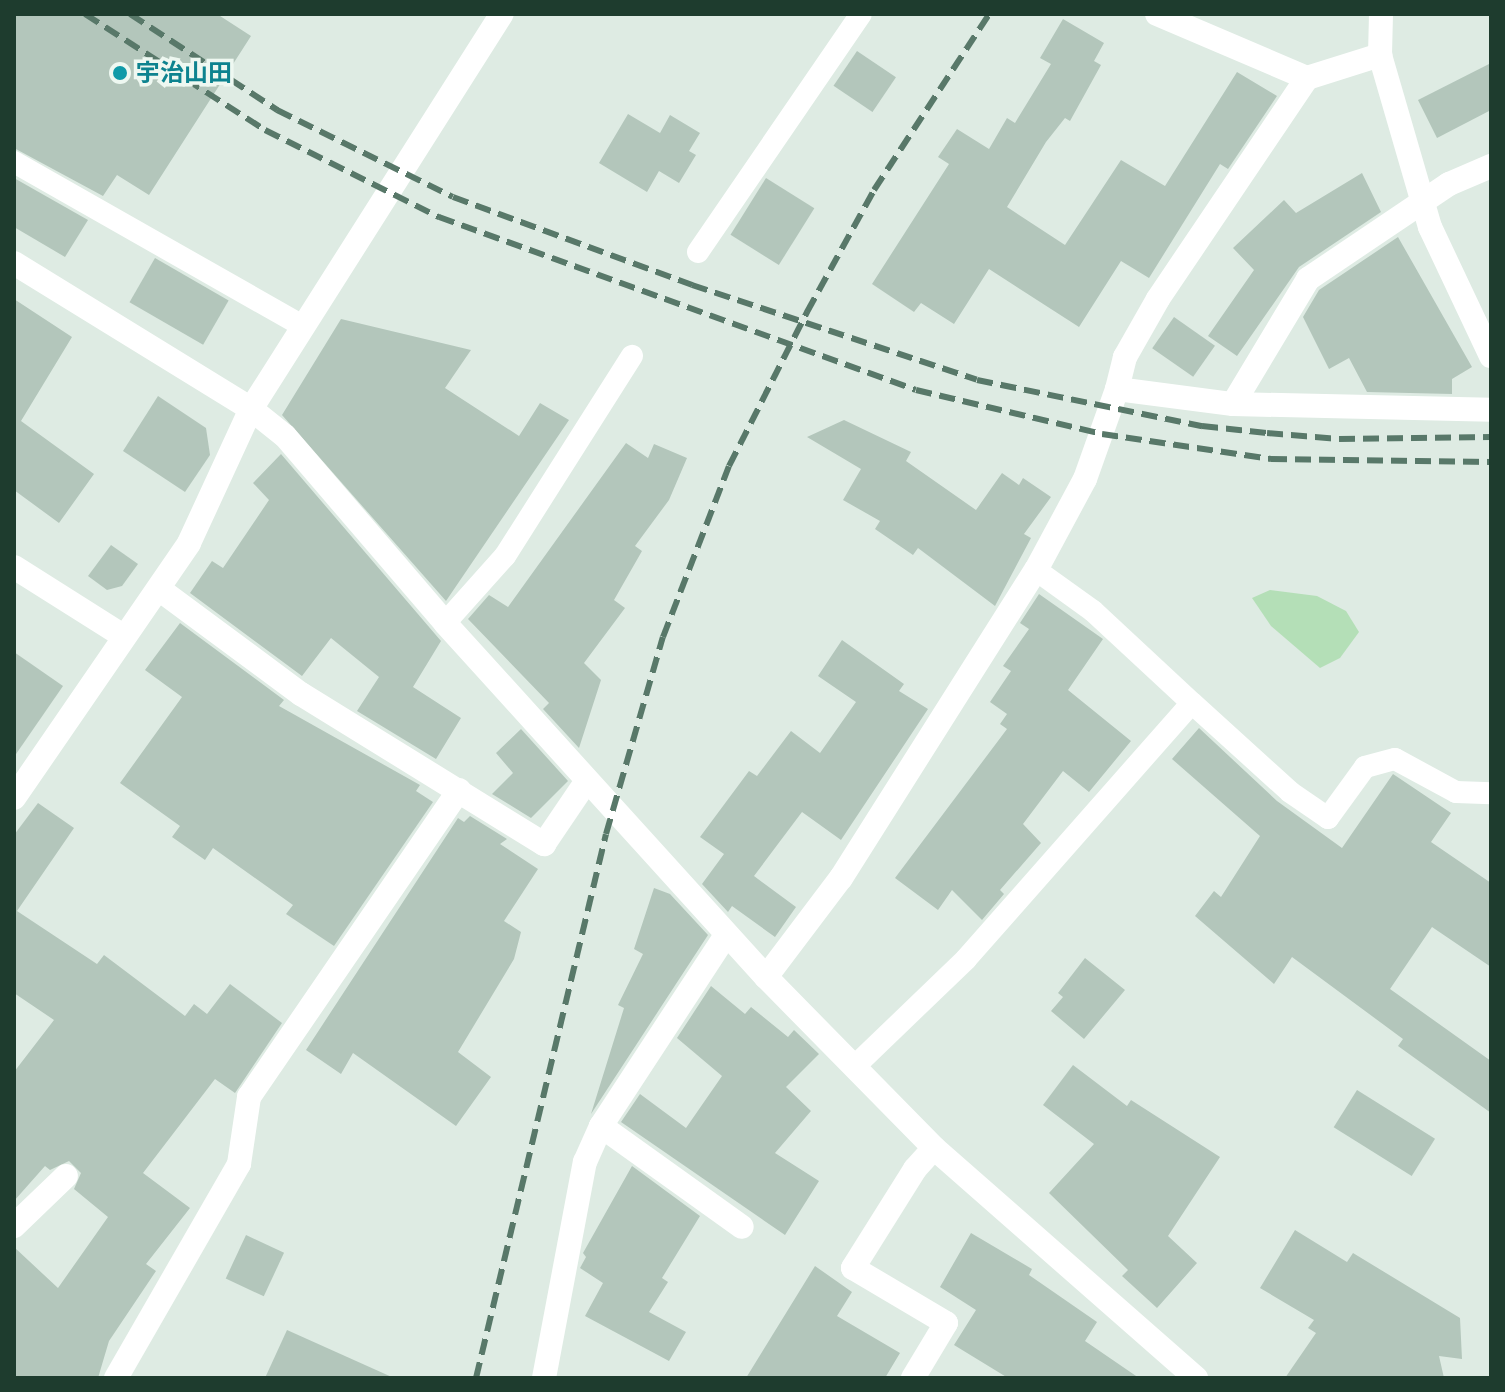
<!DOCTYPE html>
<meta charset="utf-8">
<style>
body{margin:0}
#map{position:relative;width:1505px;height:1392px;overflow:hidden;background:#deebe3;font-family:"Titillium Web","Noto Sans JP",sans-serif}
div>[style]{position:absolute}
.green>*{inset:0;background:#b4dfb7}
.building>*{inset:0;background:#b3c6bb;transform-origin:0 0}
.service>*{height:22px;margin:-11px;padding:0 11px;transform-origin:11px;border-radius:11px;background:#fff}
.minor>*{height:24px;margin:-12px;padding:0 12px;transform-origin:12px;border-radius:12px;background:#fff}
.rail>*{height:6px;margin-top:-3px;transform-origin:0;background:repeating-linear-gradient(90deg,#587869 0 16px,transparent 0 24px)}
.dots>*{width:22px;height:22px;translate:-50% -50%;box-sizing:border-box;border:4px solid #eef8f1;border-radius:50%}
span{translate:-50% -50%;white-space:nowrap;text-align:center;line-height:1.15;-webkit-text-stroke:7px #eef8f1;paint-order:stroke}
.culture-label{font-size:24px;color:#0d838f;font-weight:700}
.left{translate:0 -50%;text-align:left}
.frame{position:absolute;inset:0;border:16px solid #1e3c2e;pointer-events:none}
</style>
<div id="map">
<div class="green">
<i style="clip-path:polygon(1270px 590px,1317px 596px,1346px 611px,1359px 632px,1340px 658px,1320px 668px,1271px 626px,1252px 598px)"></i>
</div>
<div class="building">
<i style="clip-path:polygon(14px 14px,217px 14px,251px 36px,149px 195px,117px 175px,103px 196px,14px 148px)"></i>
<i style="clip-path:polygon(1063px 19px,1104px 43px,1094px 61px,1101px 65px,1070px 121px,1065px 118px,1046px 142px,1007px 207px,1065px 245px,1121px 160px,1165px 186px,1237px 72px,1277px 96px,1228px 169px,1220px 164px,1149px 278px,1121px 261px,1079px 327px,989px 269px,954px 324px,921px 303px,914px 312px,872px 284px,949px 164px,938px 157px,957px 129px,989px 149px,1007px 118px,1015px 123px,1051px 64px,1040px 58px)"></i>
<i style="left:857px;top:51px;width:47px;height:42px;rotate:34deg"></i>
<i style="clip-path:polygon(1491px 63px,1491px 110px,1437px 138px,1418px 100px)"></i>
<i style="clip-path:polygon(628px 114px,660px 133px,670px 115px,700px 133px,689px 151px,696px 155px,679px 183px,659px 171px,647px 192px,599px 163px)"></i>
<i style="clip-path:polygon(1362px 173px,1381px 212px,1299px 267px,1237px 356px,1208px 336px,1254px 270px,1233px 248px,1284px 200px,1296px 213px)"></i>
<i style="clip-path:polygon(14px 178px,88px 220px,65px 257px,14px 227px)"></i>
<i style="left:766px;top:178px;width:57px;height:67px;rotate:32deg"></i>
<i style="clip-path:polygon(1398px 237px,1472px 367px,1452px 379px,1452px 394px,1367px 392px,1349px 358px,1329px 369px,1303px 317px,1319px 290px)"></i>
<i style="left:155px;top:258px;width:85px;height:51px;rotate:30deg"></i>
<i style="clip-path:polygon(14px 299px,72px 337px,21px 421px,94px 474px,59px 523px,14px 490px)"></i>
<i style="left:1174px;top:317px;width:50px;height:38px;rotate:35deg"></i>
<i style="clip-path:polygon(341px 319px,471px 350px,445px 388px,519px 436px,540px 403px,569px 420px,446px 601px,282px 415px)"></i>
<i style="clip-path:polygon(158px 396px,206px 428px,210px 455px,185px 492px,123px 451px)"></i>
<i style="clip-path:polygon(844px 420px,911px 452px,906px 461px,976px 510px,1002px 473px,1019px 485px,1023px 478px,1051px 497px,1024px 534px,1031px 538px,995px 606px,918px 548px,913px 555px,875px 529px,880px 521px,843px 500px,861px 469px,807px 437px)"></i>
<i style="clip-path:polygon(626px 443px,648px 458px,654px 444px,687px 458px,669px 500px,635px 546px,642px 551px,614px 600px,625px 608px,584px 663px,601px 680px,579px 748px,543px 709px,549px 703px,468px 619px,489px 595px,508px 607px)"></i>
<i style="clip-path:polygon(281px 454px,441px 641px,413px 687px,461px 718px,436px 759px,357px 711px,379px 677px,331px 638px,302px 676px,190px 593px,212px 561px,223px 568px,269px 500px,253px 483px)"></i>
<i style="clip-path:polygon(111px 545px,138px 564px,122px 586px,107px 590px,88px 576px)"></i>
<i style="clip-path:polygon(1039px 594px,1103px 639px,1068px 690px,1131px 741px,1089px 792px,1063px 771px,1023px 824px,1041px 843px,1000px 890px,1004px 894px,982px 920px,952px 890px,938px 910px,895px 878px,1007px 729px,1000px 724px,1007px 714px,990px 702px,1011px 671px,1003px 666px,1029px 629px,1020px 623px)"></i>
<i style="clip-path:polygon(180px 623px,284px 700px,279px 706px,420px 785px,416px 791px,433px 802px,334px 946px,286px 914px,293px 905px,213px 848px,205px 860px,172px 837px,180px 826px,120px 783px,182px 697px,145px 670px)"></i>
<i style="clip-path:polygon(842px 640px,904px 684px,899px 691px,928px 709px,841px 840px,802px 812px,754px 876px,796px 907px,775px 937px,732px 906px,728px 912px,702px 884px,724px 854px,700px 837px,749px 771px,757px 776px,791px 731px,820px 753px,856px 702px,818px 676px)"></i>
<i style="clip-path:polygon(14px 652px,63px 686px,14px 757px)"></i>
<i style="clip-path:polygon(1199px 728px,1277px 801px,1342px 848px,1393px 774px,1451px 813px,1431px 842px,1491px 883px,1491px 967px,1432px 927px,1390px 989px,1491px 1061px,1491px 1113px,1398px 1046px,1403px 1039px,1292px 957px,1274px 984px,1195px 916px,1214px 891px,1221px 897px,1260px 836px,1172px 759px)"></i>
<i style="clip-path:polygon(521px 729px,568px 781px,531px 818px,492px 794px,513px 773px,496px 753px)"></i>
<i style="clip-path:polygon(38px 803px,74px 828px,17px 911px,97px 964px,104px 955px,185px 1016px,194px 1004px,207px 1014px,230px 984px,282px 1023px,235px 1093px,215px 1079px,143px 1173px,190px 1208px,146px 1264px,156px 1271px,109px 1341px,98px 1378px,14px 1378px,14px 1247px,58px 1288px,108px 1217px,74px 1189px,81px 1173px,69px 1161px,50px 1170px,45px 1166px,14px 1201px,14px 1072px,54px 1020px,14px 993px,14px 835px)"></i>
<i style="clip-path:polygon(470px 816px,507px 839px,500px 844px,538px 869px,504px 921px,521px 932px,514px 959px,458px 1052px,491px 1077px,456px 1126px,353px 1053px,341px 1074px,306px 1050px,458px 818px,464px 822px)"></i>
<i style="clip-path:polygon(654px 888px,670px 894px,708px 935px,591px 1114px,624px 1008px,618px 1005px,643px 954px,634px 949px)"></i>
<i style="clip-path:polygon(1085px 958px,1125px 990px,1084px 1039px,1051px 1011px,1063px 997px,1058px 993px)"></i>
<i style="clip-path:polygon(711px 986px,745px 1014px,751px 1007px,788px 1037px,794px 1030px,819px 1054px,786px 1087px,811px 1111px,775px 1153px,819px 1181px,785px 1235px,621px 1122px,640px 1094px,686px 1128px,722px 1076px,677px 1038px)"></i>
<i style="clip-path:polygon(1073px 1065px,1127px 1106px,1131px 1100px,1220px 1157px,1168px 1236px,1197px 1263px,1157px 1308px,1122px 1276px,1128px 1270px,1049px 1193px,1094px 1144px,1043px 1105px)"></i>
<i style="left:1357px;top:1090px;width:92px;height:44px;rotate:32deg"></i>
<i style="clip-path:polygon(632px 1166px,700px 1216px,662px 1278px,668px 1282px,649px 1312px,686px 1332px,669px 1361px,585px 1316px,603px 1283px,580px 1268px,586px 1257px,583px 1253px)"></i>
<i style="clip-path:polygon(1295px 1230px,1347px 1262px,1353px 1253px,1460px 1318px,1462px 1359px,1439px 1356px,1444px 1378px,1285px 1378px,1316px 1333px,1308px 1328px,1314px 1320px,1260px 1288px)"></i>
<i style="clip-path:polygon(971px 1233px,1032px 1269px,1029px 1275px,1097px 1322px,1085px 1341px,1139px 1378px,1008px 1378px,954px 1345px,976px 1310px,940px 1287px)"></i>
<i style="left:246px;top:1235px;width:42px;height:48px;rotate:25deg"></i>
<i style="clip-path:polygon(815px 1266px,852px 1292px,837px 1316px,900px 1353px,885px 1378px,746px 1378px)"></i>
<i style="clip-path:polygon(287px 1330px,394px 1378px,265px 1378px)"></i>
</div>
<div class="service">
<i style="left:14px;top:162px;width:332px;rotate:29.6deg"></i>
<i style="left:698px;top:252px;width:288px;rotate:-55.6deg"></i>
<i style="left:445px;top:623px;width:90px;rotate:-48.2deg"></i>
<i style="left:505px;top:556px;width:237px;rotate:-57.6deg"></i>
<i style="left:1192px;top:703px;width:132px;rotate:42.2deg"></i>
<i style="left:1290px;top:792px;width:46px;rotate:34.4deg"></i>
<i style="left:1328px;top:818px;width:63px;rotate:-54deg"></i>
<i style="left:1365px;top:767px;width:31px;rotate:-15deg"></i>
<i style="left:1395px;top:759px;width:69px;rotate:28.4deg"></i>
<i style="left:1456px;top:792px;width:35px;rotate:2deg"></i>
<i style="left:855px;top:1066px;width:154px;rotate:-43.9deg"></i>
<i style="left:966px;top:959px;width:341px;rotate:-48.6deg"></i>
<i style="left:1192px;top:703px;width:135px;rotate:-137.1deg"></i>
<i style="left:1093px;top:611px;width:70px;rotate:-144.3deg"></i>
</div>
<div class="minor">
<i style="left:1157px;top:14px;width:163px;rotate:23.1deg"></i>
<i style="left:1307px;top:78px;width:77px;rotate:-17.5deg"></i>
<i style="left:1381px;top:14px;width:41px;rotate:91.4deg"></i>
<i style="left:1380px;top:55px;width:179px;rotate:73.8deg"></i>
<i style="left:1430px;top:227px;width:143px;rotate:64.7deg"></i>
<i style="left:1307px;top:78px;width:267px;rotate:124deg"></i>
<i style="left:1158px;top:299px;width:67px;rotate:119.6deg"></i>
<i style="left:1125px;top:357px;width:33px;rotate:104deg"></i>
<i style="left:1117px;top:389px;width:117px;rotate:7.4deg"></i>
<i style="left:1233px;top:404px;width:258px;rotate:1.3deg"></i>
<i style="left:14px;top:263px;width:278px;rotate:31.6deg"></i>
<i style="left:251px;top:409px;width:43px;rotate:38.5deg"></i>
<i style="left:285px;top:436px;width:246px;rotate:49.4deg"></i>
<i style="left:445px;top:623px;width:478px;rotate:47.8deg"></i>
<i style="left:766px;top:977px;width:240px;rotate:45.5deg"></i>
<i style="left:934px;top:1148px;width:349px;rotate:41.3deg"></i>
<i style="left:1233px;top:404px;width:146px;rotate:-59deg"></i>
<i style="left:1308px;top:279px;width:170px;rotate:-34deg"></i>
<i style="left:1449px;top:184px;width:46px;rotate:-23.2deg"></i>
<i style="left:14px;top:567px;width:129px;rotate:32.3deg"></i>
<i style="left:159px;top:589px;width:177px;rotate:36.5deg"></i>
<i style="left:301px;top:694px;width:286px;rotate:31.7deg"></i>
<i style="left:544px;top:844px;width:75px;rotate:-55.9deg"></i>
<i style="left:14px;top:798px;width:309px;rotate:-55.5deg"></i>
<i style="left:189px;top:543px;width:148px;rotate:-65.2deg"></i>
<i style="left:251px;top:409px;width:468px;rotate:-57.6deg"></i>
<i style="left:766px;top:977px;width:124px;rotate:-52.9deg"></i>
<i style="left:841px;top:878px;width:365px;rotate:-57.7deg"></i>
<i style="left:1036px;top:570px;width:103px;rotate:-61.7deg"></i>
<i style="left:1085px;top:479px;width:96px;rotate:-70.4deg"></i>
<i style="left:601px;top:1126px;width:228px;rotate:-56.8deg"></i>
<i style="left:14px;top:1226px;width:72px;rotate:-43.9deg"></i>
<i style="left:116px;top:1378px;width:247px;rotate:-60.1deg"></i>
<i style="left:239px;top:1164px;width:68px;rotate:-81.5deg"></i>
<i style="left:249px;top:1097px;width:372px;rotate:-55.6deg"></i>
<i style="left:544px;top:1378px;width:220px;rotate:-79.3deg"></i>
<i style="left:585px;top:1162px;width:39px;rotate:-66deg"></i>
<i style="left:601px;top:1126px;width:173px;rotate:35.6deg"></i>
<i style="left:913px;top:1378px;width:64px;rotate:-59deg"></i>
<i style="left:946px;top:1323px;width:108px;rotate:-149.4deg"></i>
<i style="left:853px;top:1268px;width:117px;rotate:-57.9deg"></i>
<i style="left:915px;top:1169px;width:28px;rotate:-48deg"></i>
</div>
<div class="rail">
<i style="left:85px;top:14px;width:214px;rotate:32.8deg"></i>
<i style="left:265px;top:130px;width:195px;rotate:26.6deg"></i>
<i style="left:439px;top:217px;width:507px;rotate:19.93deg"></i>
<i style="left:916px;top:390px;width:191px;rotate:13.3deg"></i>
<i style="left:1102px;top:434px;width:171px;rotate:8.4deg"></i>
<i style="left:1271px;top:459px;width:220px;rotate:0.8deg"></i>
<i style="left:130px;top:14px;width:176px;rotate:33.1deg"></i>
<i style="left:277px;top:110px;width:196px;rotate:26.3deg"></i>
<i style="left:453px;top:197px;width:255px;rotate:20.2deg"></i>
<i style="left:692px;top:285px;width:300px;rotate:18.4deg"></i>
<i style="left:977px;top:380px;width:230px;rotate:11.6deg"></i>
<i style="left:1202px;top:426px;width:65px;rotate:6.1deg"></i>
<i style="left:1267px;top:433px;width:72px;rotate:4.8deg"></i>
<i style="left:1339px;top:439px;width:152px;rotate:-0.8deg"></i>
<i style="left:476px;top:1378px;width:559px;rotate:-76.56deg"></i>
<i style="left:606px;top:834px;width:205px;rotate:-73.9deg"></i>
<i style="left:663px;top:637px;width:183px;rotate:-68.9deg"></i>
<i style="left:729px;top:466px;width:173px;rotate:-63.1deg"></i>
<i style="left:807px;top:312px;width:139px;rotate:-61.2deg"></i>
<i style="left:874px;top:190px;width:210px;rotate:-56.8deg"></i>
</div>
<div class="dots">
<i style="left:120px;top:73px;background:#0f9aa8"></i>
</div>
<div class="culture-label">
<span class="left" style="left:136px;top:73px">宇治山田</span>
</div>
<div class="frame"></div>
</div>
